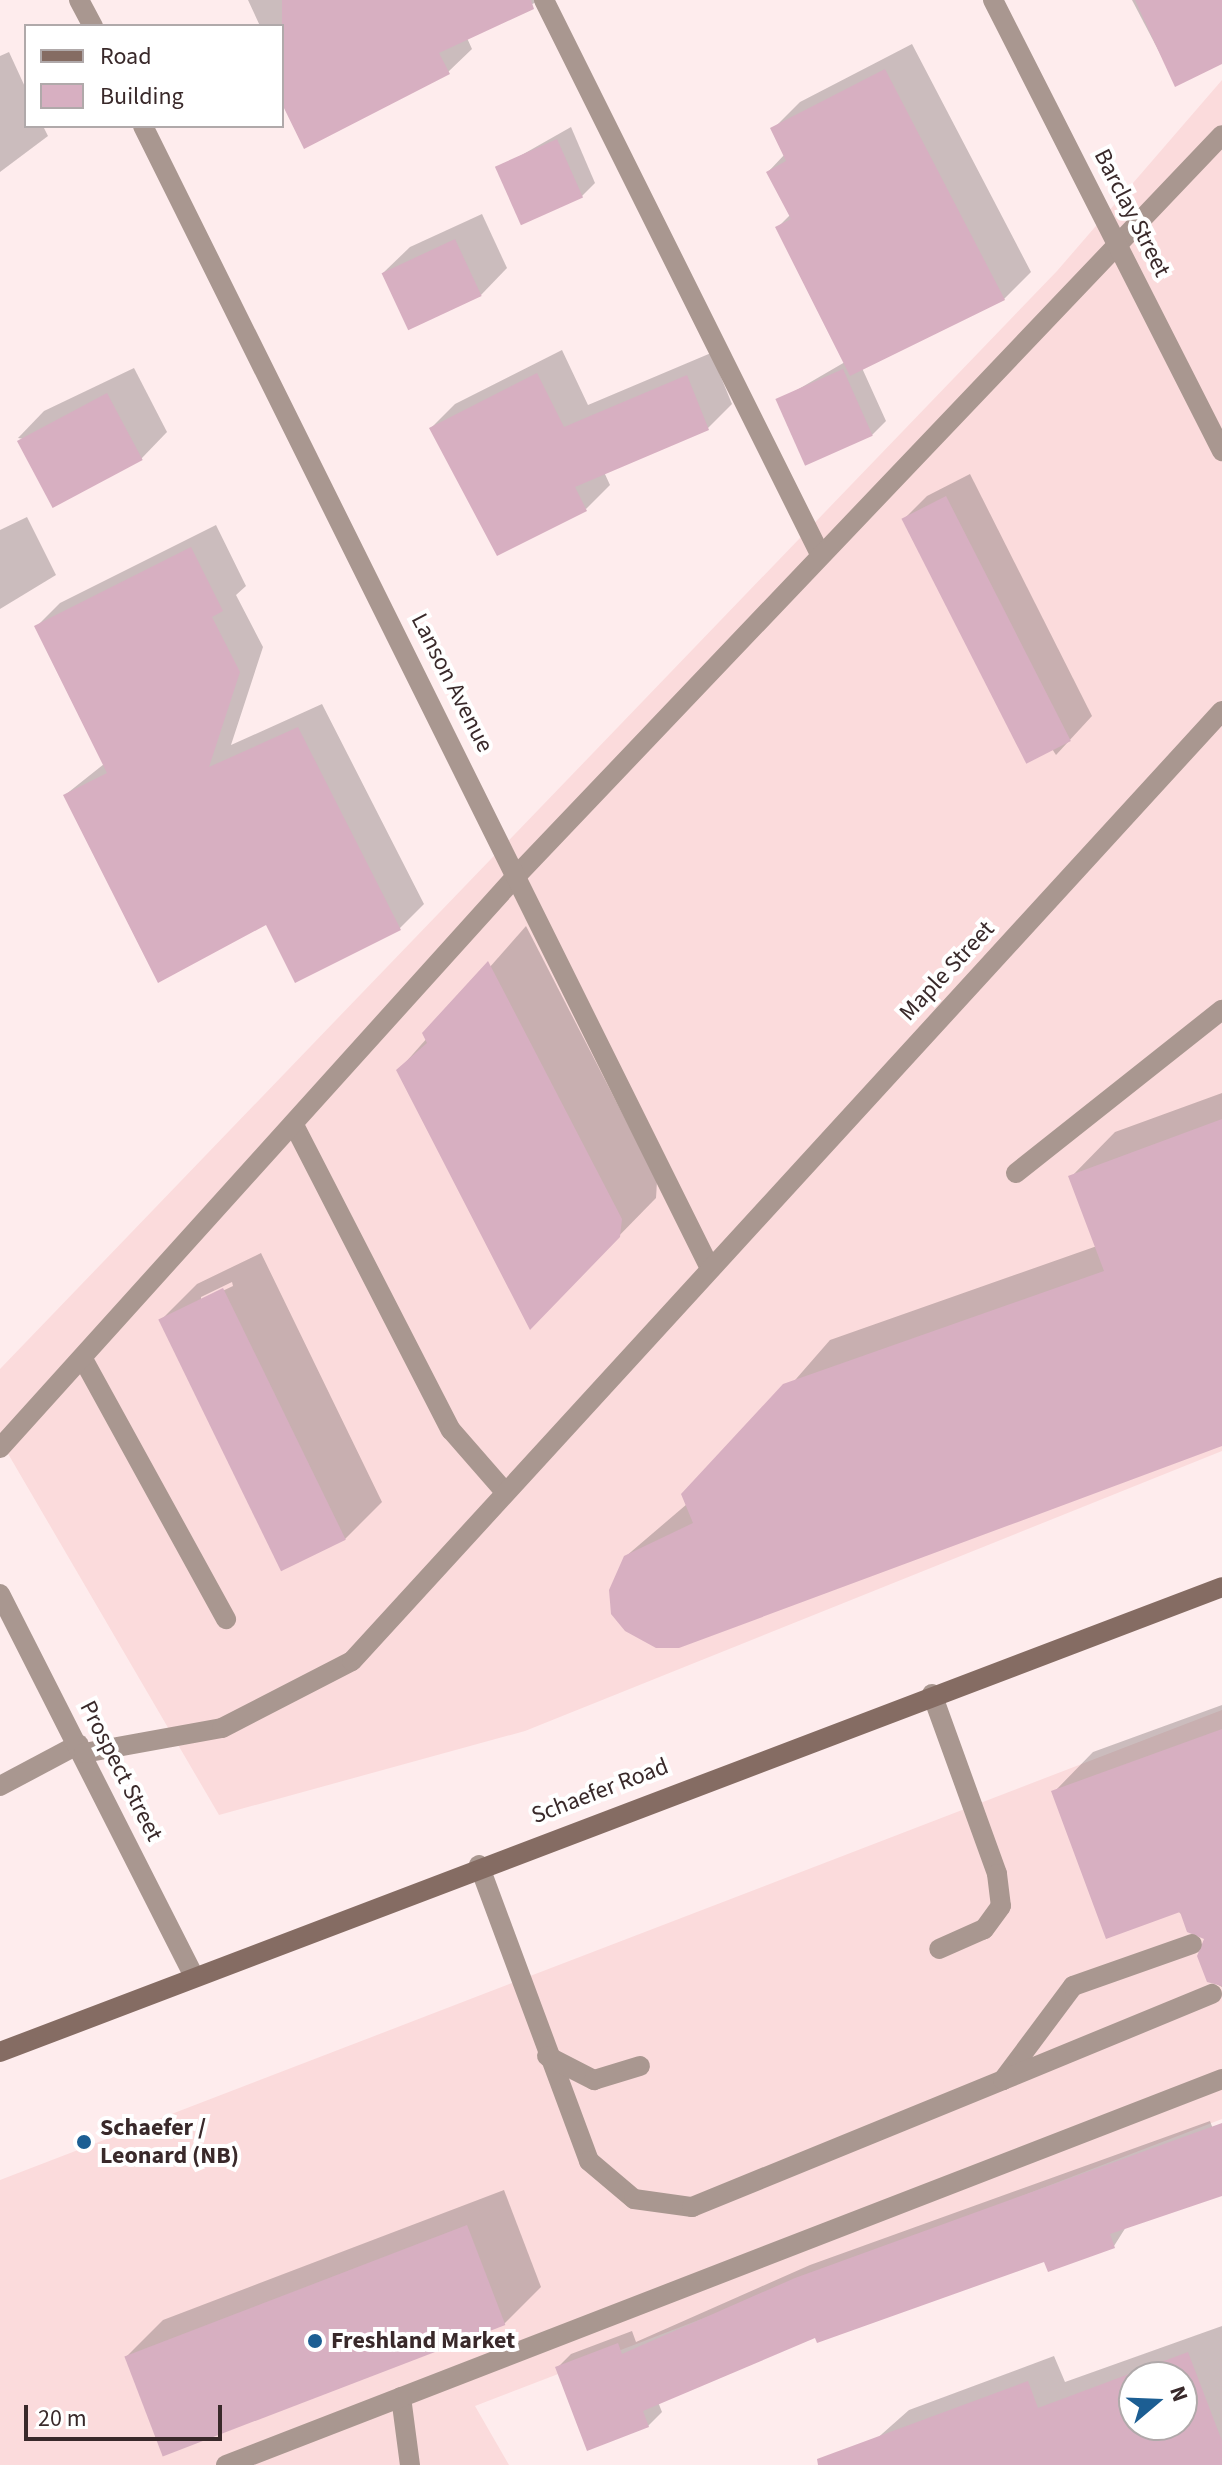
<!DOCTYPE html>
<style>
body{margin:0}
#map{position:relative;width:1222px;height:2465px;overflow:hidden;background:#feeced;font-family:"Source Sans 3",sans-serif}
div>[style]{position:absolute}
.built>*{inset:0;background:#fbdbdc}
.shadow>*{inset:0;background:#0003}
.building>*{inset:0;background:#d7afc1;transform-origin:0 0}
.lane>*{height:20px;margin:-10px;padding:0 10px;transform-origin:10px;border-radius:10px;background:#a99790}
.street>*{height:20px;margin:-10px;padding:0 10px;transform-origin:10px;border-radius:10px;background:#a99790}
.secondary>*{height:20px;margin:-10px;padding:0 10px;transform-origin:10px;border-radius:10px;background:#856c63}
.dots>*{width:22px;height:22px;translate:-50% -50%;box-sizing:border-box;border:4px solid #fff;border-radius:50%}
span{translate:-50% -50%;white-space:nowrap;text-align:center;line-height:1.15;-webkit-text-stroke:8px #fff;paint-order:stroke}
.street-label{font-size:24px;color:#39292a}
.poi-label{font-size:24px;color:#39292a;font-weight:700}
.left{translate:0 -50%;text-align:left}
.legend{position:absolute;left:24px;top:24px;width:260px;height:104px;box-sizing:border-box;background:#fff;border:2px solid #b0a9aa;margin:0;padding:10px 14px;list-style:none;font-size:24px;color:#39292a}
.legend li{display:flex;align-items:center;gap:16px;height:40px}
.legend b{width:40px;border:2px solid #b0a9aa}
.north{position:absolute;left:1118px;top:2361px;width:80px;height:80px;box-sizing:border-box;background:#fff;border:2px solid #b0a9aa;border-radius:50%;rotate:71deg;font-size:22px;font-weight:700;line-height:32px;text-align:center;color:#39292a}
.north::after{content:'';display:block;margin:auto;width:28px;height:36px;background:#1c5e93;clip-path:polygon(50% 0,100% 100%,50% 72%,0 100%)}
.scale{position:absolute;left:24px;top:2405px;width:198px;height:36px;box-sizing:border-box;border:4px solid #39292a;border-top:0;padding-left:10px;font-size:24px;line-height:28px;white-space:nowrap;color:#39292a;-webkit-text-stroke:6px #fff;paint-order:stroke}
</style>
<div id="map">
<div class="built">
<i style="clip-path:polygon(1222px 80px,1222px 1451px,525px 1731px,219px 1815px,0 1440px,0 1369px,1057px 271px)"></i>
<i style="clip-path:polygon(1222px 1710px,1222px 2119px,475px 2406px,509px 2465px,0 2465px,0 2180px)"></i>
</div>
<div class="shadow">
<i style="clip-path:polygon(248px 0,540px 0,467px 38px,472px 49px,448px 72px,282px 100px,282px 26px,260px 26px)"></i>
<i style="clip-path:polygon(1132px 0,1222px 0,1222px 62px,1176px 84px)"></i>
<i style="clip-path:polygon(912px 44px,1031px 272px,1004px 299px,862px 368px,886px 421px,872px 435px,778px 401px,845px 362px,778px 227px,791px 214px,768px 172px,785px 154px,773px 129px,800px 102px)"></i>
<i style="clip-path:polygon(9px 52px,26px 89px,26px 126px,43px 126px,48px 136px,0 172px,0 56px)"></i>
<i style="clip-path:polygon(571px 127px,595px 183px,582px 196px,497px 169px)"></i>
<i style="clip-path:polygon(482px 214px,507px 268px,481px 295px,383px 273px,410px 247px)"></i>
<i style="clip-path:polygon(562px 350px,588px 405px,711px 353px,732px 404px,708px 428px,604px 472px,610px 485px,586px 509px,431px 428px,455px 404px)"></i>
<i style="clip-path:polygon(134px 368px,167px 432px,141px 459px,18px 438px,44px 411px)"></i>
<i style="clip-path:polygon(970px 474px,1092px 716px,1056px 755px,904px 519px,927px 496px)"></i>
<i style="clip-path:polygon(27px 517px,56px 575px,0 609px,0 530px)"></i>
<i style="clip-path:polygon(216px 525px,246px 586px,236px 595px,263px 647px,231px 745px,322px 704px,424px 904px,400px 928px,266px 923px,65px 795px,104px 764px,36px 627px,60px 603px)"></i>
<i style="clip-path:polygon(526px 926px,657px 1181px,656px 1198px,566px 1290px,398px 1071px)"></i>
<i style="clip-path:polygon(1222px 1093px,1222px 1443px,625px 1557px,687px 1504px,830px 1340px,1097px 1246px,1071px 1177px,1115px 1132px)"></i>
<i style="clip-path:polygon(evenodd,261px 1253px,382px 1502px,345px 1539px,160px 1321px,197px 1284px,261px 1253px,232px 1282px,233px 1286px,201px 1301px,201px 1297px,232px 1282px)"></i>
<i style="clip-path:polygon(1222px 1705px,1222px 1987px,1209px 1980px,1206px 1938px,1054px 1792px,1093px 1752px)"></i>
<i style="clip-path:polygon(1210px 2121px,1222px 2153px,1222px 2192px,1126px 2227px,1114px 2246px,1045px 2259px,816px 2335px,658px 2402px,662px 2412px,648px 2426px,558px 2367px,571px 2354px,632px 2331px,636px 2342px,810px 2265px)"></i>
<i style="clip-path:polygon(504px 2190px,541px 2287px,504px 2324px,126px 2357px,163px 2320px)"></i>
<i style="clip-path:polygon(evenodd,1222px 2326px,1222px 2463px,847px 2465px,909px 2410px,1054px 2356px,1065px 2382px,1222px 2326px,1134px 2377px,1182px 2377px,1182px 2425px,1134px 2425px,1134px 2377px)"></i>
</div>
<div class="building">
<i style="clip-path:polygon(282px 0,531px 0,534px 9px,439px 53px,450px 74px,304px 149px,282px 104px)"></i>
<i style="clip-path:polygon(1135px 0,1222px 0,1222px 64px,1175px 87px)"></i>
<i style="clip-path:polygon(885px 69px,1005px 300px,850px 376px,775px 227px,791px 219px,766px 172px,786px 161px,770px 128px)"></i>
<i style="left:557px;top:139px;width:64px;height:68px;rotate:66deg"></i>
<i style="left:455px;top:239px;width:63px;height:81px;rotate:65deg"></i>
<i style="left:843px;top:369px;width:73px;height:74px;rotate:66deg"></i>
<i style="clip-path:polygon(537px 373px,564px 427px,687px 375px,709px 430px,575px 487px,587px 511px,497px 556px,429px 428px)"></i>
<i style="left:107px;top:393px;width:76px;height:102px;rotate:62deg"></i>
<i style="left:946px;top:496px;width:275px;height:50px;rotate:63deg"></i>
<i style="clip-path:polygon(191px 547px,223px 611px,212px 617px,240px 672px,209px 767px,298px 727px,401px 930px,295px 983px,266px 925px,158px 983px,63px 795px,107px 773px,34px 626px)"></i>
<i style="clip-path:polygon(488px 961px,622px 1219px,620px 1237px,530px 1330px,396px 1070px,427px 1043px,422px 1033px)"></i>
<i style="clip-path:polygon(1222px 1119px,1222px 1446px,679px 1648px,656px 1648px,625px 1631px,611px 1614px,609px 1590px,624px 1556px,693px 1523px,681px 1494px,783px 1384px,1104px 1271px,1068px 1176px)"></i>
<i style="left:223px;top:1288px;width:280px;height:72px;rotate:64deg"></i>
<i style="clip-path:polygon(1222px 1729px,1222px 1986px,1207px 1982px,1197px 1956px,1204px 1939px,1187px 1932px,1180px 1912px,1106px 1939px,1051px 1791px)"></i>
<i style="clip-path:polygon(1222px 2123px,1222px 2196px,1110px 2234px,1115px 2248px,1048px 2272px,1044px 2262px,817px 2343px,815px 2338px,643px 2411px,649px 2427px,587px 2451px,555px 2367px,618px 2343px,622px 2354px,795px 2278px)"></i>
<i style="left:467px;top:2225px;width:107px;height:367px;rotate:69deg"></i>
<i style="clip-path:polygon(evenodd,1188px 2352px,1222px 2441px,1222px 2465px,818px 2465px,817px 2459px,1028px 2381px,1038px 2408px,1188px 2352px,1134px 2377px,1182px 2377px,1182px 2425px,1134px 2425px,1134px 2377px)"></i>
</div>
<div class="lane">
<i style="left:544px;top:0;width:617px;rotate:63.52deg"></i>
<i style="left:294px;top:1125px;width:343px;rotate:62.8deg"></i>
<i style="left:451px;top:1430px;width:82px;rotate:48.9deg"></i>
<i style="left:1016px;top:1173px;width:263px;rotate:-38.4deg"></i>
<i style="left:83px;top:1359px;width:297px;rotate:61.2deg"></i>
<i style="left:0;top:1448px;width:775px;rotate:-47.93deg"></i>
<i style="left:519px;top:873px;width:1019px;rotate:-46.39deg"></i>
<i style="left:932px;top:1694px;width:191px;rotate:70.1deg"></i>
<i style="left:997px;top:1874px;width:32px;rotate:83deg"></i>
<i style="left:1001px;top:1906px;width:29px;rotate:126deg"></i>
<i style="left:984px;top:1929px;width:49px;rotate:156deg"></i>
<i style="left:0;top:1786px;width:89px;rotate:-28deg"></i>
<i style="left:479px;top:1865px;width:316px;rotate:69.6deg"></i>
<i style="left:589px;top:2161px;width:59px;rotate:40.2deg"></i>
<i style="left:634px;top:2199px;width:59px;rotate:7.9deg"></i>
<i style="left:692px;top:2207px;width:336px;rotate:-22.2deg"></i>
<i style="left:1003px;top:2080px;width:117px;rotate:-53.3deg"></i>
<i style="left:1073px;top:1986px;width:126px;rotate:-19.4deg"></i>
<i style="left:547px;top:2056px;width:53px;rotate:27.1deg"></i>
<i style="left:594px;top:2080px;width:48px;rotate:-16.9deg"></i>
<i style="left:1003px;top:2080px;width:226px;rotate:-22.4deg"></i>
<i style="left:401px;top:2397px;width:69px;rotate:82.5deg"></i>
<i style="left:226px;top:2465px;width:1068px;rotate:-21.18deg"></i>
</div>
<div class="street">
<i style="left:79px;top:0;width:30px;rotate:62deg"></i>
<i style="left:993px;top:0;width:506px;rotate:63.08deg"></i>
<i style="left:143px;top:126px;width:1273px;rotate:63.6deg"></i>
<i style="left:0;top:1594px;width:425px;rotate:63.1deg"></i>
<i style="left:84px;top:1753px;width:140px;rotate:-10.3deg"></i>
<i style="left:222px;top:1728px;width:146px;rotate:-27.3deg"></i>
<i style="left:352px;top:1661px;width:1288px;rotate:-47.52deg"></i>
</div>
<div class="secondary">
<i style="left:0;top:2052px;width:1307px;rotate:-20.83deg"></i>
</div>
<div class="dots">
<i style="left:84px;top:2142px;background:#1c5e93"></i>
<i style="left:315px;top:2341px;background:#1c5e93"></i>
</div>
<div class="street-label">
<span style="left:1132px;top:213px;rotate:63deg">Barclay Street</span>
<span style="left:452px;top:683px;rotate:63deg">Lanson Avenue</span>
<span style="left:947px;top:971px;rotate:-47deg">Maple Street</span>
<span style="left:121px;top:1771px;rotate:63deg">Prospect Street</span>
<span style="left:600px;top:1791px;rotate:-21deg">Schaefer Road</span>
</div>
<div class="poi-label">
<span class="left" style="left:100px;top:2142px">Schaefer /<br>Leonard (NB)</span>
<span class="left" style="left:331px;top:2341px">Freshland Market</span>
</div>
<ul class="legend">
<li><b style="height:10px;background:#856c63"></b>Road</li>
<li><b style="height:22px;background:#d7afc1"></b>Building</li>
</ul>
<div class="north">N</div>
<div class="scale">20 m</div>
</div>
